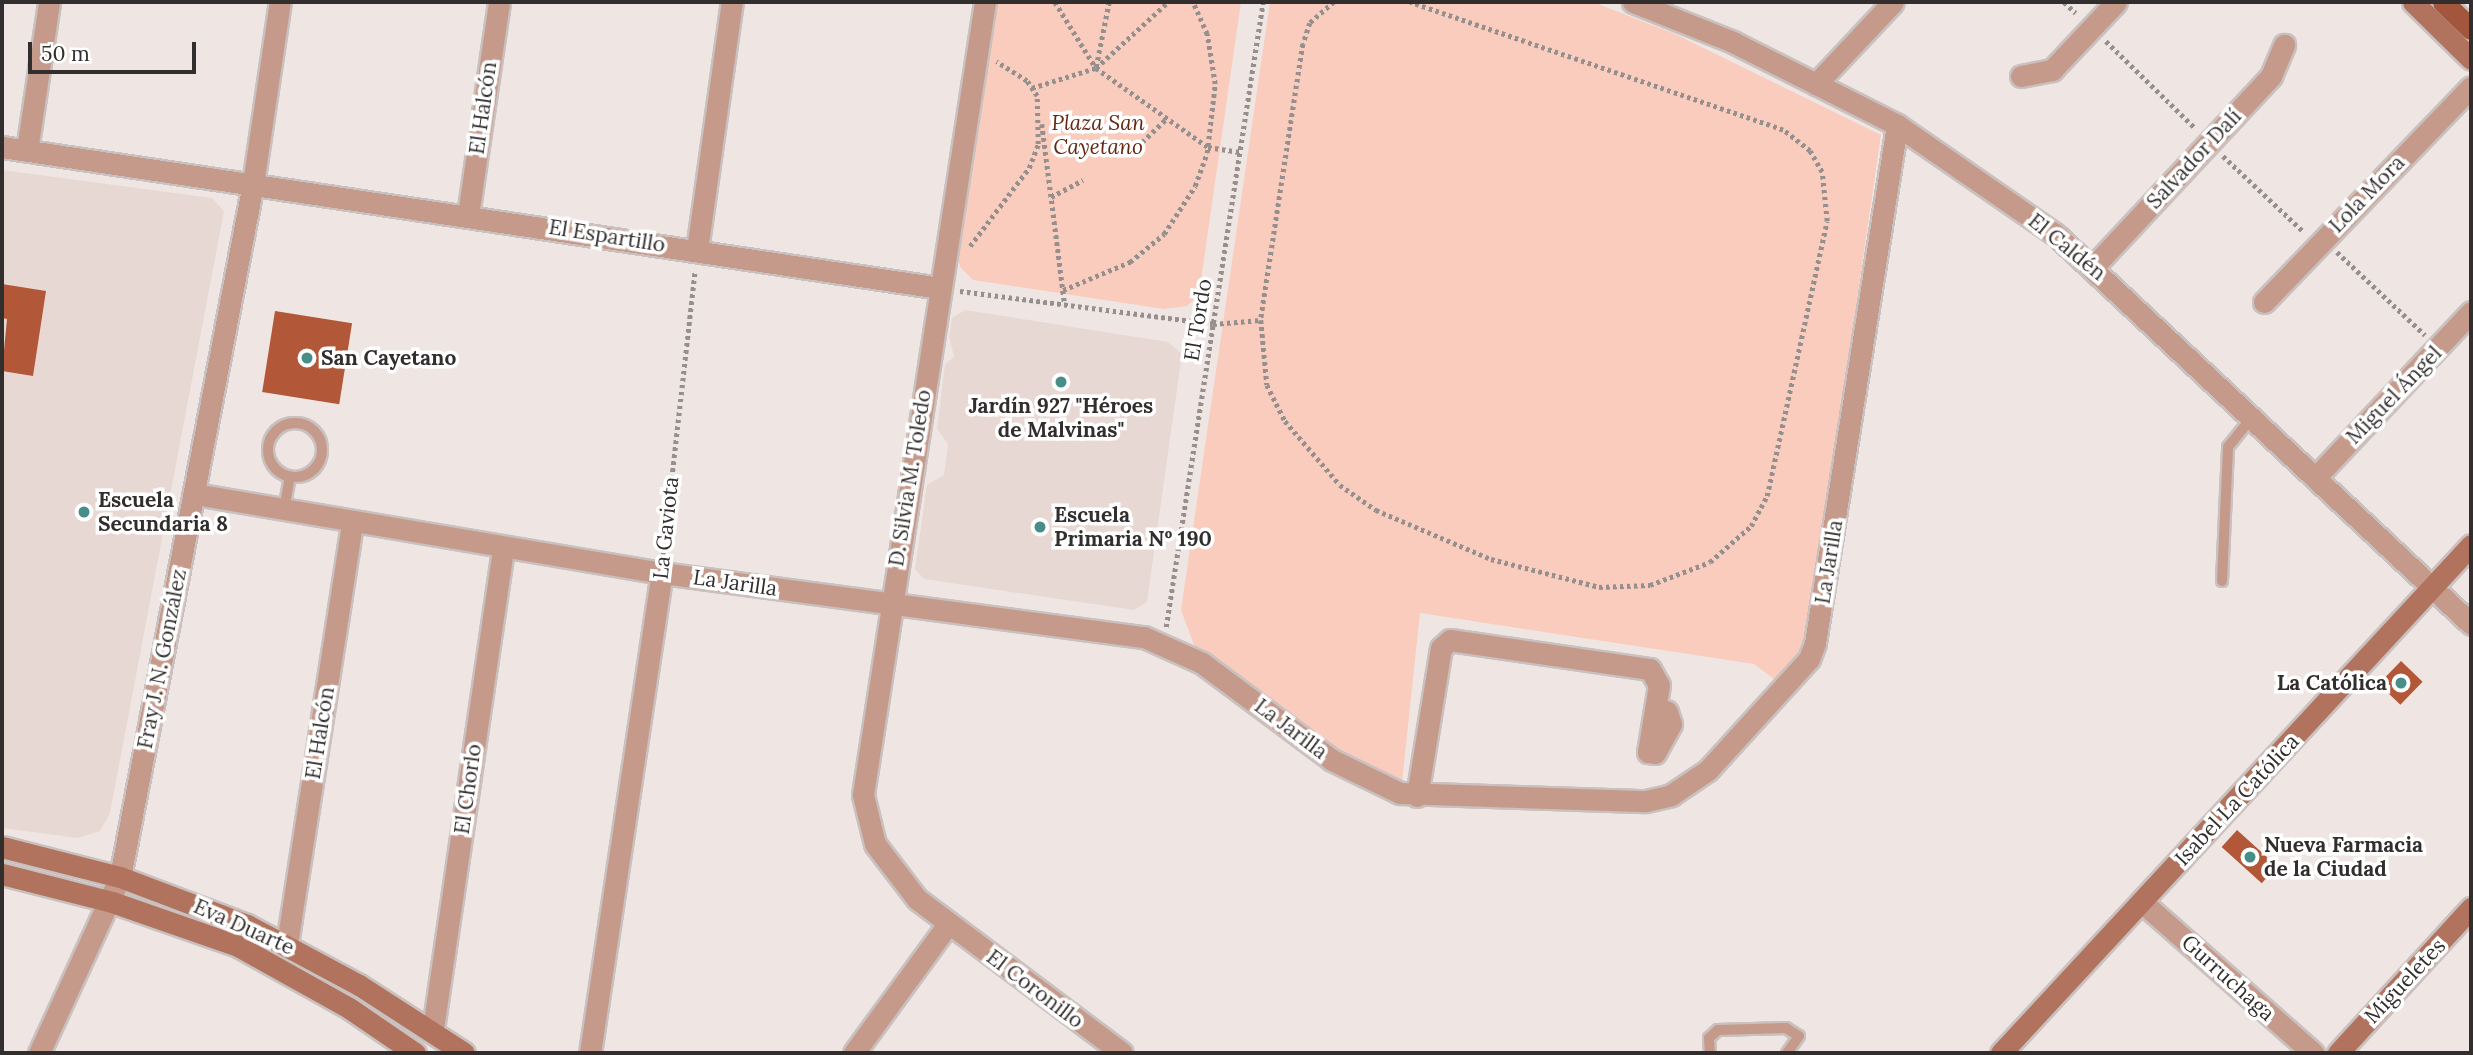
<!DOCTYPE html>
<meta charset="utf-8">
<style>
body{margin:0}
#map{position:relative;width:2473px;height:1055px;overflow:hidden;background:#efe6e3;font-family:Lora,serif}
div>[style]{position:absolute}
.built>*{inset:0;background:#e8d8d3}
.green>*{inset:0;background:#f9ccbd}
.building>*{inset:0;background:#b25838;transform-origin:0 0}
.path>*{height:4.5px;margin-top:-2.25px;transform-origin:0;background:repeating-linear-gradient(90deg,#958f8d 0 3.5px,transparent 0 7px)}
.roads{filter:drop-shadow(2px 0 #c9c1bf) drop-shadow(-2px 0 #c9c1bf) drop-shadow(0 2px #c9c1bf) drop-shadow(0 -2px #c9c1bf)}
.lane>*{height:10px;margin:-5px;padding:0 5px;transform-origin:5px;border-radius:5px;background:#c69a8b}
.lane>.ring{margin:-5px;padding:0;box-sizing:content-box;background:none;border:10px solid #c69a8b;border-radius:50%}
.street>*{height:21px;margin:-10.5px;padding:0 10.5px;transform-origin:10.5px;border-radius:10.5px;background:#c69a8b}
.secondary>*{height:21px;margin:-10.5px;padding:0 10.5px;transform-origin:10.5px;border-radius:10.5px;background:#b2735e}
.primary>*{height:21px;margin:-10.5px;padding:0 10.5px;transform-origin:10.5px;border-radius:10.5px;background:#a2563c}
.dots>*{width:19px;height:19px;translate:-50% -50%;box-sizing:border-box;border:4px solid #fff;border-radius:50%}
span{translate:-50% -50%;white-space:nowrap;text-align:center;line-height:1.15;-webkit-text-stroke:7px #fff;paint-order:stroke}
.street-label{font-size:21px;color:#322e2d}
.park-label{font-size:21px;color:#642812;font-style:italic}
.poi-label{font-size:21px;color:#322e2d;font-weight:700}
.left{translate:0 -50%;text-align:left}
.right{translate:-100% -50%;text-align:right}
.frame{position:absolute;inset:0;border:4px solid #322e2d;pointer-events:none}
.scale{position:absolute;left:28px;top:42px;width:168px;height:32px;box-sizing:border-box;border:4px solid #322e2d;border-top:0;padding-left:9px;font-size:21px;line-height:24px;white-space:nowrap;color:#322e2d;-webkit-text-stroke:5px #fff;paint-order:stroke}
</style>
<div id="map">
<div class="built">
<i style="clip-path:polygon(2px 170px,212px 198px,224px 211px,110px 813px,100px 831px,78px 838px,2px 828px)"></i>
<i style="clip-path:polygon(965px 310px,1168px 342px,1182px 354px,1147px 602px,1134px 610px,924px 579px,915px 569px,927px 485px,944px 475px,948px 444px,937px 429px,945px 364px,954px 357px,949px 337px,952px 318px)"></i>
</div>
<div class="green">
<i style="clip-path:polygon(993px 2px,1241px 2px,1199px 294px,1187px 306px,1164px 309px,973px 280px,960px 267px,956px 246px)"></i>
<i style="clip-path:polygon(1270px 2px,1593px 2px,1675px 34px,1881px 135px,1808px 637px,1779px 683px,1754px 664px,1420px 613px,1402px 782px,1353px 762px,1194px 645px,1181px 610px)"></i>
</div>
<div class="building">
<i style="clip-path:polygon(2px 284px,46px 291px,33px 376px,2px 371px,7px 319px,2px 318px)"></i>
<i style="left:275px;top:311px;width:78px;height:82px;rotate:9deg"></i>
<i style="left:2401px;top:661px;width:30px;height:32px;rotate:44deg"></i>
<i style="left:2237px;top:830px;width:54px;height:23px;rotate:42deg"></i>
</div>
<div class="path">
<i style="left:1055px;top:2px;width:78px;rotate:58.2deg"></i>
<i style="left:1096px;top:68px;width:137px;rotate:35.2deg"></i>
<i style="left:1208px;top:147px;width:32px;rotate:9deg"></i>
<i style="left:1334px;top:2px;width:32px;rotate:139deg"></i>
<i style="left:1310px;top:23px;width:22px;rotate:108deg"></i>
<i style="left:1303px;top:44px;width:279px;rotate:98.7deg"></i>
<i style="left:1261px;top:320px;width:65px;rotate:84.7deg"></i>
<i style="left:1267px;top:385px;width:40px;rotate:63.4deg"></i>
<i style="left:1285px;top:421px;width:84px;rotate:49.3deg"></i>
<i style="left:1340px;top:485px;width:44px;rotate:34.8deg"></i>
<i style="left:1376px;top:510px;width:125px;rotate:23.1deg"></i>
<i style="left:1491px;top:559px;width:112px;rotate:14.5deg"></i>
<i style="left:1599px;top:587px;width:51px;rotate:-2.2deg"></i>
<i style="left:1650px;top:585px;width:64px;rotate:-21deg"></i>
<i style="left:1710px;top:562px;width:55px;rotate:-41.3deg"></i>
<i style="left:1751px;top:526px;width:34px;rotate:-62deg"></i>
<i style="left:1767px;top:496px;width:281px;rotate:-77.7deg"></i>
<i style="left:1827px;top:221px;width:49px;rotate:-95.8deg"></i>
<i style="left:1822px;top:172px;width:24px;rotate:-120deg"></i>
<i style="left:1810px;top:151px;width:34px;rotate:-142deg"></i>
<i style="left:1783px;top:130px;width:394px;rotate:-161.1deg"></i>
<i style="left:2064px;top:2px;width:16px;rotate:43deg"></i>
<i style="left:2106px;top:41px;width:124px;rotate:44.3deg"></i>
<i style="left:1096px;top:67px;width:66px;rotate:-78.7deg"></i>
<i style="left:1032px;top:88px;width:67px;rotate:-17.4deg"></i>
<i style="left:1096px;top:68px;width:98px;rotate:-42.5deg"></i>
<i style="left:1042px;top:124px;width:182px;rotate:82.8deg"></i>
<i style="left:1137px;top:147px;width:39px;rotate:-44deg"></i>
<i style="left:2223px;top:156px;width:110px;rotate:43.2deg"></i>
<i style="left:1051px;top:197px;width:36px;rotate:-28deg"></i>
<i style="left:970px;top:246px;width:98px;rotate:-52.9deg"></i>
<i style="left:1029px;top:168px;width:26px;rotate:-69deg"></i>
<i style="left:1038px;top:144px;width:48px;rotate:-91.2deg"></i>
<i style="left:1037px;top:96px;width:18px;rotate:-124deg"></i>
<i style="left:1027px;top:81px;width:36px;rotate:-148deg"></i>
<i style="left:2337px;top:252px;width:121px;rotate:43.3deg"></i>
<i style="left:1063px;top:290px;width:73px;rotate:-22.7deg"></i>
<i style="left:1130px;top:262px;width:44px;rotate:-39.5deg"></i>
<i style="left:1164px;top:234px;width:57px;rotate:-57.1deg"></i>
<i style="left:1195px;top:186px;width:35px;rotate:-70deg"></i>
<i style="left:1207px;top:153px;width:69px;rotate:-83.4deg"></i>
<i style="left:1215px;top:84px;width:51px;rotate:-99.1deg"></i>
<i style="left:1207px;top:34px;width:35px;rotate:-114deg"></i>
<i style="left:960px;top:291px;width:255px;rotate:7.4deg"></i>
<i style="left:1213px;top:324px;width:48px;rotate:-4.8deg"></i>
<i style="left:663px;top:555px;width:286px;rotate:-83.6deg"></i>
<i style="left:1166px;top:627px;width:632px;rotate:-81.18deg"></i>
</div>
<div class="roads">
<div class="lane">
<i class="ring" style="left:268px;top:423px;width:44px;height:44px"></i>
<i style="left:284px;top:510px;width:34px;rotate:-80deg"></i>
<i style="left:2222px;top:581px;width:134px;rotate:-87.4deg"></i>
<i style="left:2228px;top:447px;width:38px;rotate:-51deg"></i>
<i style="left:1710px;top:1053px;width:15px;rotate:-94deg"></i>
<i style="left:1709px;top:1038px;width:12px;rotate:-42deg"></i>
<i style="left:1718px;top:1030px;width:68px;rotate:-1.7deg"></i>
<i style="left:1786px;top:1028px;width:15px;rotate:32deg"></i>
<i style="left:1799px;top:1036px;width:21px;rotate:125deg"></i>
</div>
<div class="street">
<i style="left:985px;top:2px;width:802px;rotate:98.75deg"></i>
<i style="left:863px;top:795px;width:50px;rotate:76.2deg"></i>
<i style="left:875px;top:844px;width:69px;rotate:52.6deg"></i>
<i style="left:917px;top:899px;width:256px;rotate:36.9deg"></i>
<i style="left:1633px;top:2px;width:108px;rotate:21.8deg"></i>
<i style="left:1733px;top:42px;width:184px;rotate:26.8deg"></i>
<i style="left:1897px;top:125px;width:192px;rotate:34.6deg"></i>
<i style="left:2055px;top:234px;width:570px;rotate:43.15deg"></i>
<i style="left:2021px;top:76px;width:32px;rotate:-11deg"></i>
<i style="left:2052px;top:70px;width:93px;rotate:-46.7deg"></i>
<i style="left:1816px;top:84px;width:112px;rotate:-46.8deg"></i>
<i style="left:2px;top:147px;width:949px;rotate:8.55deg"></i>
<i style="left:27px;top:150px;width:150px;rotate:-81.5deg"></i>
<i style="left:468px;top:215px;width:215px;rotate:-81.7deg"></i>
<i style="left:697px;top:250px;width:250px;rotate:-82deg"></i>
<i style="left:2094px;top:266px;width:260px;rotate:-47deg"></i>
<i style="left:2271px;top:76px;width:34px;rotate:-67deg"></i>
<i style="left:2264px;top:302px;width:298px;rotate:-46.1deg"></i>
<i style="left:2316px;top:477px;width:226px;rotate:-46.8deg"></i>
<i style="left:195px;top:494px;width:474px;rotate:9.6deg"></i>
<i style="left:662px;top:573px;width:486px;rotate:7.6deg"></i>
<i style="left:1144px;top:637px;width:64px;rotate:24.1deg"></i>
<i style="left:1202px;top:663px;width:162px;rotate:36.7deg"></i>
<i style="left:1332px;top:760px;width:76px;rotate:25.9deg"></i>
<i style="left:1400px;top:793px;width:246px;rotate:1.9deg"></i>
<i style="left:1646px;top:801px;width:26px;rotate:-13deg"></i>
<i style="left:1671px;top:795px;width:45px;rotate:-34deg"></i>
<i style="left:1708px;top:770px;width:150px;rotate:-47.7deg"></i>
<i style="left:1809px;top:659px;width:17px;rotate:-69deg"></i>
<i style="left:1815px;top:643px;width:524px;rotate:-81deg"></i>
<i style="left:1417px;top:796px;width:150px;rotate:-80.8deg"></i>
<i style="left:1441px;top:648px;width:12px;rotate:-42deg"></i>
<i style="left:1450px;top:640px;width:202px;rotate:8.3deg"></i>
<i style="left:1650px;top:669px;width:18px;rotate:61deg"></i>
<i style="left:1659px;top:685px;width:68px;rotate:99.3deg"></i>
<i style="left:1648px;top:752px;width:7px;rotate:8deg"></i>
<i style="left:1655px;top:753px;width:33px;rotate:-61deg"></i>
<i style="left:1671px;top:724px;width:13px;rotate:-108deg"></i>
<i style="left:1667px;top:712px;width:12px;rotate:-156deg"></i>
<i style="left:2143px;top:903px;width:227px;rotate:41.4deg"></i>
<i style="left:287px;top:944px;width:427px;rotate:-81.2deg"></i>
<i style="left:433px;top:1029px;width:486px;rotate:-81.7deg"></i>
<i style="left:39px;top:1053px;width:194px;rotate:-65.3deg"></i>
<i style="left:120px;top:877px;width:706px;rotate:-79.14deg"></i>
<i style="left:253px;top:184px;width:184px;rotate:-81.6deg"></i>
<i style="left:590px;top:1053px;width:485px;rotate:-81.5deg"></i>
<i style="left:854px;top:1053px;width:160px;rotate:-53.9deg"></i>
</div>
<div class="secondary">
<i style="left:2413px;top:2px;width:81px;rotate:44.5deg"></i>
<i style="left:2px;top:847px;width:122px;rotate:14.3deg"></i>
<i style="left:120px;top:877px;width:136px;rotate:20.7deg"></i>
<i style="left:247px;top:925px;width:127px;rotate:28.2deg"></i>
<i style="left:359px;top:985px;width:125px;rotate:32.9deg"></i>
<i style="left:2px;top:874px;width:114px;rotate:14.3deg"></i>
<i style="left:112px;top:902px;width:133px;rotate:19.2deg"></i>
<i style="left:238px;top:946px;width:127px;rotate:29.2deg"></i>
<i style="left:349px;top:1008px;width:80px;rotate:34.3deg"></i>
<i style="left:2001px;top:1053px;width:692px;rotate:-47.23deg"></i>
<i style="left:2338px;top:1053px;width:197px;rotate:-47.5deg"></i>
</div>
<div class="primary">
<i style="left:2443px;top:2px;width:39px;rotate:44deg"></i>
</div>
</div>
<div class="dots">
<i style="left:307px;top:358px;background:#478e89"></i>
<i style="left:1061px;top:382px;background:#478e89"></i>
<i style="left:84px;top:512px;background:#478e89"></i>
<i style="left:1040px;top:527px;background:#478e89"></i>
<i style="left:2401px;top:683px;background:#478e89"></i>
<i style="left:2250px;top:857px;background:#478e89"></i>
</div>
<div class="street-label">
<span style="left:483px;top:108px;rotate:-82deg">El Halcón</span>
<span style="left:2194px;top:159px;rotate:-47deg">Salvador Dalí</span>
<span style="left:2367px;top:194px;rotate:-46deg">Lola Mora</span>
<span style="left:607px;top:236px;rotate:9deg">El Espartillo</span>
<span style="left:2067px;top:247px;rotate:39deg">El Caldén</span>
<span style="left:1198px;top:320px;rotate:-81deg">El Tordo</span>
<span style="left:2394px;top:395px;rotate:-46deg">Miguel Ángel</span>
<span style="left:910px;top:478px;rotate:-81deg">D. Silvia M. Toledo</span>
<span style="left:666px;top:528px;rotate:-84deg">La Gaviota</span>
<span style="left:1829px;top:562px;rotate:-81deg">La Jarilla</span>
<span style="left:735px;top:583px;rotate:8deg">La Jarilla</span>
<span style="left:162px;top:659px;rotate:-79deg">Fray J. N. González</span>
<span style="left:1291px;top:729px;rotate:37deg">La Jarilla</span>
<span style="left:320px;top:733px;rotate:-81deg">El Halcón</span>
<span style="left:468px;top:789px;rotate:-82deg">El Chorlo</span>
<span style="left:2237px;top:800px;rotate:-47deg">Isabel La Católica</span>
<span style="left:244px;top:927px;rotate:24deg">Eva Duarte</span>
<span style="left:2228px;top:978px;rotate:42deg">Gurruchaga</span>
<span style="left:2405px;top:981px;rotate:-47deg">Migueletes</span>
<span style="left:1035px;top:989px;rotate:37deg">El Coronillo</span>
</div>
<div class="park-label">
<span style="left:1098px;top:135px">Plaza San<br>Cayetano</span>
</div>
<div class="poi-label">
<span class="left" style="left:321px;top:358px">San Cayetano</span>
<span style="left:1061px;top:418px">Jardín 927 "Héroes<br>de Malvinas"</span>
<span class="left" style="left:98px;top:512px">Escuela<br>Secundaria 8</span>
<span class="left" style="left:1054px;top:527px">Escuela<br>Primaria Nº 190</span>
<span class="right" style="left:2387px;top:683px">La Católica</span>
<span class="left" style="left:2264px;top:857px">Nueva Farmacia<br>de la Ciudad</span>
</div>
<div class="frame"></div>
<div class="scale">50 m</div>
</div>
